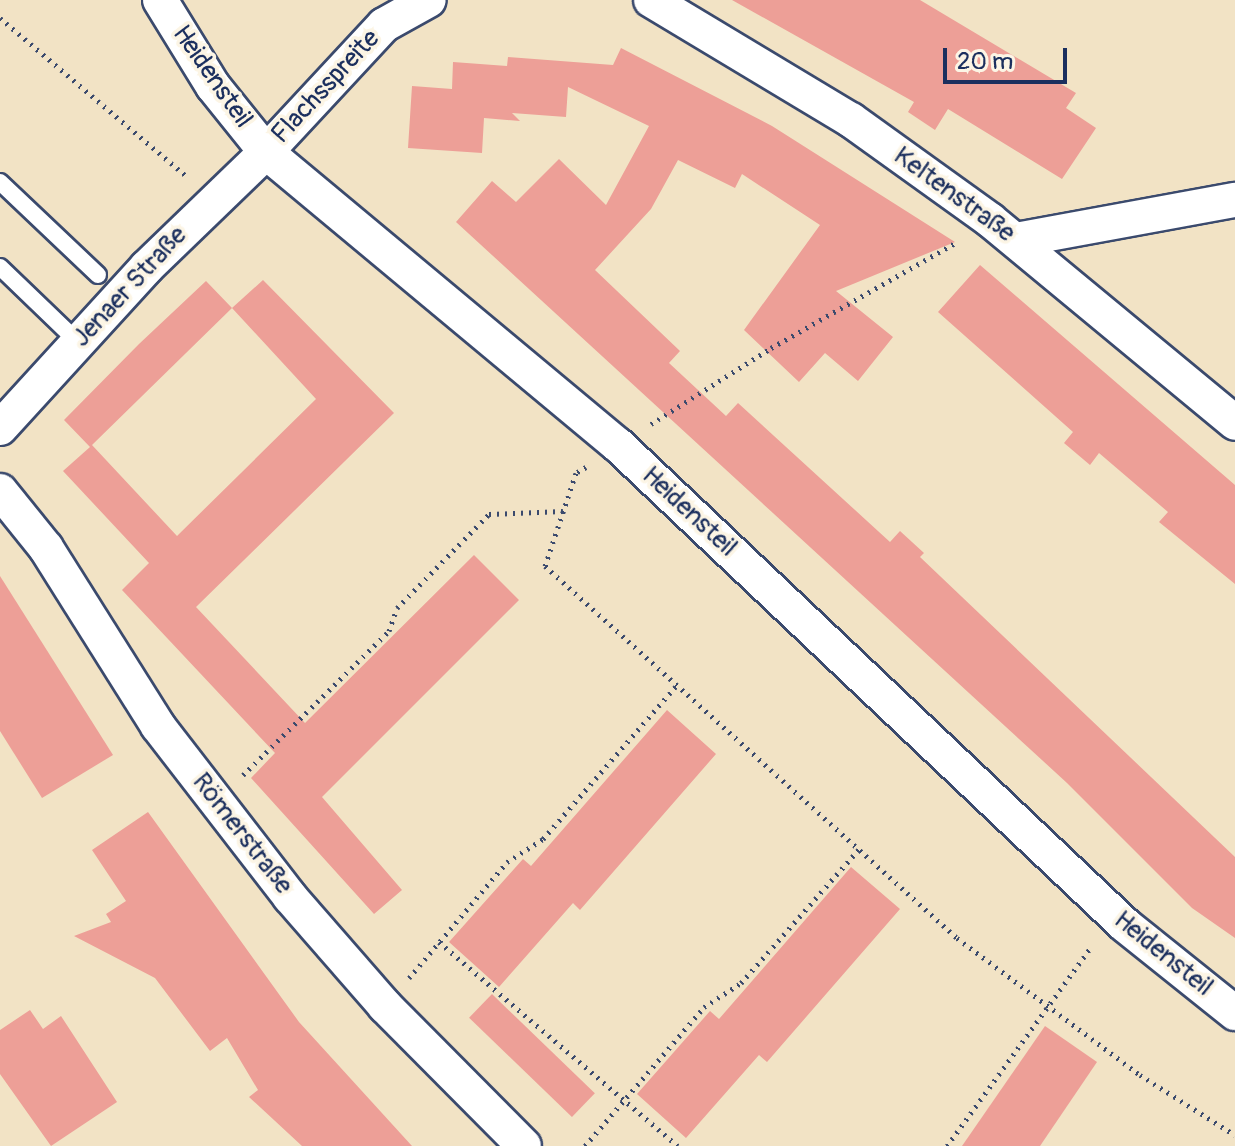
<!DOCTYPE html>
<meta charset="utf-8">
<style>
body{margin:0}
#map{position:relative;width:1235px;height:1146px;overflow:hidden;background:#f2e3c5;font-family:Pangolin,sans-serif}
div>[style]{position:absolute}
.building>*{inset:0;background:#ed9f97;transform-origin:0 0}
.path>*{height:5px;margin-top:-2.5px;transform-origin:0;background:repeating-linear-gradient(90deg,#3b4a6d 0 2px,transparent 0 8px)}
.roads{filter:drop-shadow(2px 0 #3b4a6d) drop-shadow(-2px 0 #3b4a6d) drop-shadow(0 2px #3b4a6d) drop-shadow(0 -2px #3b4a6d)}
.service>*{height:16px;margin:-8px;padding:0 8px;transform-origin:8px;border-radius:8px;background:#fff}
.minor>*{height:34px;margin:-17px;padding:0 17px;transform-origin:17px;border-radius:17px;background:#fff}
span{translate:-50% -50%;white-space:nowrap;text-align:center;line-height:1.15;-webkit-text-stroke:7px #fcf5e5;paint-order:stroke}
.street-label{font-size:26px;color:#1b2f5e}
.scale{position:absolute;left:943px;top:48px;width:124px;height:36px;box-sizing:border-box;border:4px solid #1b2f5e;border-top:0;padding-left:10px;font-size:24px;line-height:28px;white-space:nowrap;color:#1b2f5e;-webkit-text-stroke:6px #fcf5e5;paint-order:stroke}
</style>
<div id="map">
<div class="building">
<i style="clip-path:polygon(732px 0,920px 0,1076px 93px,1066px 108px,1096px 128px,1062px 179px,948px 109px,935px 130px,908px 112px,914px 102px)"></i>
<i style="clip-path:polygon(621px 48px,772px 126px,955px 242px,836px 291px,893px 337px,858px 381px,825px 353px,799px 382px,744px 330px,820px 225px,742px 174px,735px 188px,678px 160px,651px 209px,595px 270px,680px 351px,669px 363px,726px 416px,738px 403px,890px 542px,900px 531px,924px 553px,920px 557px,1235px 857px,1235px 938px,1192px 908px,1067px 783px,456px 222px,492px 181px,516px 202px,559px 159px,606px 205px,649px 126px,568px 87px,566px 117px,512px 113px,520px 121px,484px 118px,482px 153px,408px 148px,412px 86px,452px 89px,453px 62px,507px 66px,508px 57px,613px 65px)"></i>
<i style="clip-path:polygon(980px 265px,1235px 485px,1235px 584px,1159px 522px,1168px 512px,1099px 453px,1090px 465px,1064px 443px,1073px 432px,938px 312px)"></i>
<i style="clip-path:polygon(evenodd,263px 280px,394px 413px,196px 607px,305px 723px,474px 555px,519px 600px,322px 797px,402px 890px,374px 914px,251px 778px,275px 753px,122px 590px,149px 563px,63px 471px,90px 447px,64px 420px,139px 344px,206px 281px,232px 308px,263px 280px,232px 308px,316px 399px,177px 536px,92px 445px,232px 308px)"></i>
<i style="clip-path:polygon(0 576px,113px 755px,42px 798px,0 731px)"></i>
<i style="clip-path:polygon(667px 710px,716px 754px,580px 910px,573px 903px,499px 987px,449px 942px,523px 859px,531px 866px)"></i>
<i style="clip-path:polygon(148px 812px,299px 1022px,412px 1146px,302px 1146px,249px 1097px,258px 1090px,227px 1038px,210px 1051px,155px 978px,74px 936px,111px 922px,106px 914px,126px 901px,92px 850px)"></i>
<i style="clip-path:polygon(851px 867px,900px 909px,767px 1062px,759px 1055px,686px 1138px,637px 1094px,710px 1011px,719px 1019px)"></i>
<i style="left:492px;top:994px;width:143px;height:33px;rotate:44deg"></i>
<i style="clip-path:polygon(30px 1010px,43px 1029px,61px 1016px,117px 1102px,51px 1146px,0 1074px,0 1030px)"></i>
<i style="clip-path:polygon(1045px 1026px,1097px 1062px,1040px 1146px,962px 1146px)"></i>
</div>
<div class="path">
<i style="left:0;top:18px;width:244px;rotate:40.3deg"></i>
<i style="left:651px;top:424px;width:142px;rotate:-32.3deg"></i>
<i style="left:771px;top:348px;width:212px;rotate:-29.7deg"></i>
<i style="left:586px;top:467px;width:12px;rotate:149deg"></i>
<i style="left:576px;top:473px;width:98px;rotate:108.4deg"></i>
<i style="left:545px;top:566px;width:555px;rotate:42.08deg"></i>
<i style="left:957px;top:938px;width:229px;rotate:36.8deg"></i>
<i style="left:1140px;top:1075px;width:112px;rotate:32.3deg"></i>
<i style="left:243px;top:775px;width:205px;rotate:-44.6deg"></i>
<i style="left:389px;top:631px;width:24px;rotate:-71deg"></i>
<i style="left:397px;top:608px;width:132px;rotate:-45.6deg"></i>
<i style="left:489px;top:514px;width:74px;rotate:-2.3deg"></i>
<i style="left:439px;top:942px;width:314px;rotate:40.5deg"></i>
<i style="left:409px;top:978px;width:152px;rotate:-49.8deg"></i>
<i style="left:507px;top:862px;width:43px;rotate:-32.6deg"></i>
<i style="left:543px;top:839px;width:204px;rotate:-49deg"></i>
<i style="left:585px;top:1146px;width:183px;rotate:-49.4deg"></i>
<i style="left:704px;top:1007px;width:44px;rotate:-33deg"></i>
<i style="left:741px;top:983px;width:179px;rotate:-48.6deg"></i>
<i style="left:947px;top:1146px;width:247px;rotate:-54.1deg"></i>
</div>
<div class="roads">
<div class="service">
<i style="left:0;top:182px;width:135px;rotate:43.5deg"></i>
<i style="left:0;top:267px;width:108px;rotate:43.9deg"></i>
</div>
<div class="minor">
<i style="left:160px;top:0;width:101px;rotate:58.4deg"></i>
<i style="left:213px;top:86px;width:85px;rotate:51.2deg"></i>
<i style="left:266px;top:152px;width:458px;rotate:39.8deg"></i>
<i style="left:618px;top:445px;width:698px;rotate:43.43deg"></i>
<i style="left:1125px;top:925px;width:141px;rotate:38.7deg"></i>
<i style="left:651px;top:0;width:233px;rotate:31deg"></i>
<i style="left:851px;top:120px;width:171px;rotate:35.7deg"></i>
<i style="left:990px;top:220px;width:318px;rotate:39.6deg"></i>
<i style="left:1016px;top:240px;width:223px;rotate:-10.4deg"></i>
<i style="left:0;top:428px;width:218px;rotate:-47.6deg"></i>
<i style="left:147px;top:267px;width:165px;rotate:-44deg"></i>
<i style="left:266px;top:152px;width:173px;rotate:-47.1deg"></i>
<i style="left:384px;top:25px;width:51px;rotate:-29.1deg"></i>
<i style="left:0;top:491px;width:73px;rotate:51.1deg"></i>
<i style="left:46px;top:548px;width:210px;rotate:57.8deg"></i>
<i style="left:158px;top:726px;width:216px;rotate:52.3deg"></i>
<i style="left:290px;top:897px;width:145px;rotate:48.9deg"></i>
<i style="left:385px;top:1006px;width:197px;rotate:45.2deg"></i>
</div>
</div>
<div class="street-label">
<span style="left:212px;top:77px;rotate:55deg">Heidensteil</span>
<span style="left:326px;top:87px;rotate:-47deg">Flachsspreite</span>
<span style="left:954px;top:195px;rotate:36deg">Keltenstraße</span>
<span style="left:130px;top:287px;rotate:-47deg">Jenaer Straße</span>
<span style="left:689px;top:512px;rotate:43deg">Heidensteil</span>
<span style="left:242px;top:834px;rotate:52deg">Römerstraße</span>
<span style="left:1163px;top:954px;rotate:39deg">Heidensteil</span>
</div>
<div class="scale">20 m</div>
</div>
